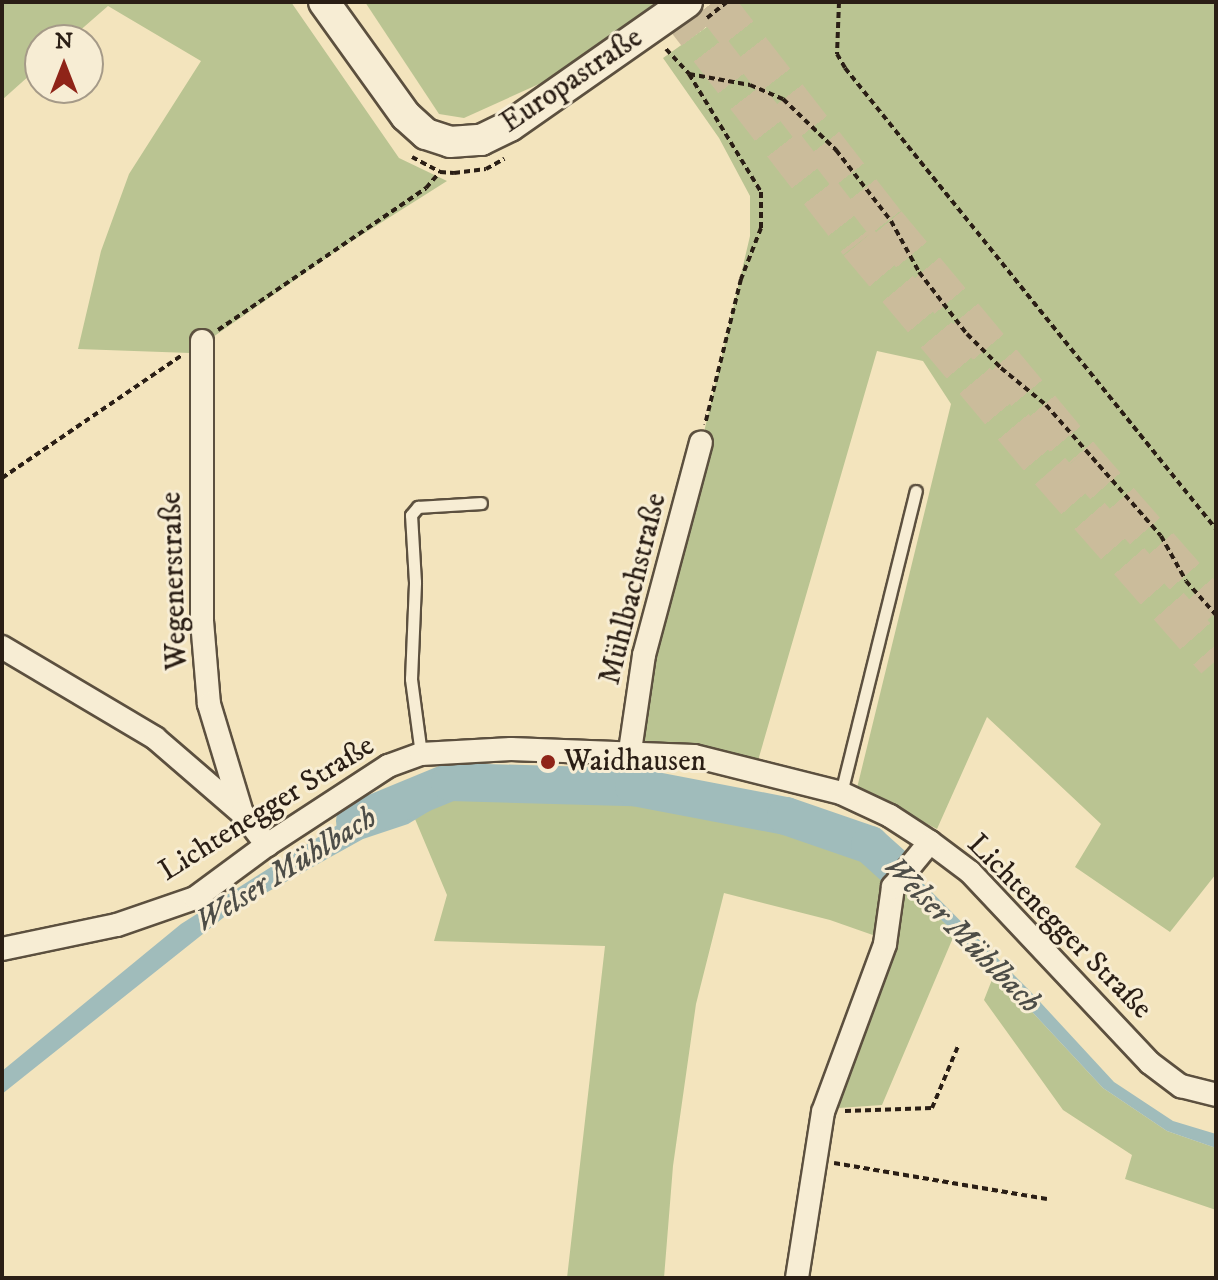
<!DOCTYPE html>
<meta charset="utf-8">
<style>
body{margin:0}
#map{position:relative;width:1218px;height:1280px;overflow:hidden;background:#f3e4bd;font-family:"IM FELL DW Pica",serif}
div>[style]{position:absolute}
.green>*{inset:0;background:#bac492}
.water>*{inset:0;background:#a0bcbb}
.river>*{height:38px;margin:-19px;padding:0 19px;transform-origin:19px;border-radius:19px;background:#a0bcbb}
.highway-tunnel>*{height:40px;margin-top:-20px;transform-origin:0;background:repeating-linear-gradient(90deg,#cbbc9b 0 40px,transparent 0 60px)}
.path>*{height:4px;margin-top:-2px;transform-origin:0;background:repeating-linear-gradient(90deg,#2a1e15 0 6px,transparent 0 10px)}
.roads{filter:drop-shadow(2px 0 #5c503f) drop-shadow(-2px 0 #5c503f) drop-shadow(0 2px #5c503f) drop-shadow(0 -2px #5c503f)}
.lane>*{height:11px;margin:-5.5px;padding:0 5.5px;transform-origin:5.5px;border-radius:5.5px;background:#f7edd4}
.street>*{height:22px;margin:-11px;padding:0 11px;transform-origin:11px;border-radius:11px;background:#f7edd4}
.secondary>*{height:30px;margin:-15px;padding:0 15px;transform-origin:15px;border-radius:15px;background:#f7edd4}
.dots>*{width:22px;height:22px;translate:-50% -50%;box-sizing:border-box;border:4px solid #f7edd4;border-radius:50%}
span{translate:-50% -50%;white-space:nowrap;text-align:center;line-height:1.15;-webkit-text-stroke:6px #f7edd4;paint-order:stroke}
.street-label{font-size:30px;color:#2a1e15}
.poi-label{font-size:30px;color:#2a1e15}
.left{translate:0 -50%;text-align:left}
.water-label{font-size:32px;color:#4d4d47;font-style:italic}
.frame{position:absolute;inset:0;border:4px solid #2a1e15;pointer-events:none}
.north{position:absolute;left:24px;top:24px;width:80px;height:80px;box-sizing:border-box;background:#f7edd4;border:2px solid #a59a88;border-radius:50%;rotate:0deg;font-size:22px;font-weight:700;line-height:32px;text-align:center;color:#2a1e15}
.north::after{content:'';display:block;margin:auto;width:28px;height:36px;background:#8f2418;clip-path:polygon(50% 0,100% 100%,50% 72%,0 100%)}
</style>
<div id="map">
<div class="green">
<i style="clip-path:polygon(2px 2px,291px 2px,399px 158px,447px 181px,341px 248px,190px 353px,78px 349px,101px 251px,129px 174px,201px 61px,108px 6px,69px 40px,40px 40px,40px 66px,2px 100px)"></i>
<i style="clip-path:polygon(365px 2px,656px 2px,568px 71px,464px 118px,439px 114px)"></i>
<i style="clip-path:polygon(742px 2px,1216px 2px,1216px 874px,1170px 932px,1075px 867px,1101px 824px,987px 717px,937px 829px,857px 788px,951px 404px,923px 361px,877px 351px,757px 764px,631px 743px,750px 236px,750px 196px,719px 138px,663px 58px)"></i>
<i style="clip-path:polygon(630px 795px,779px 822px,862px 850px,899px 879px,955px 933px,882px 1105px,824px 1109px,887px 940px,830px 920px,724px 893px,696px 1004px,673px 1166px,664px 1278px,567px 1278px,605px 946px,434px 941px,447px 895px,415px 819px,451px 797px)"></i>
<i style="clip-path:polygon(995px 972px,1103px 1088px,1167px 1131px,1216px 1148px,1216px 1210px,1125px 1179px,1132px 1155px,1063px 1110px,984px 1000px)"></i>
</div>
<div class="water">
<i style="clip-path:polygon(450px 782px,634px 787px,786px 816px,870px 845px,913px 873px,1029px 990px,1114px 1082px,1173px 1121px,1216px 1134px,1216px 1148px,1167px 1131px,1103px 1088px,995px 972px,899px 879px,862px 850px,779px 822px,630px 795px,451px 798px,408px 824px,363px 839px,228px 914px,2px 1094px,2px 1071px,181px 924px,339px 824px)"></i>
</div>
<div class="river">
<i style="left:355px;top:821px;width:103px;rotate:-22.3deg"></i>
<i style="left:450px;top:782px;width:184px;rotate:1.6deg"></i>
<i style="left:634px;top:787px;width:155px;rotate:10.8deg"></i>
<i style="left:786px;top:816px;width:89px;rotate:19deg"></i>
<i style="left:870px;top:845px;width:36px;rotate:42deg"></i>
</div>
<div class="highway-tunnel">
<i style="left:673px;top:2px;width:304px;rotate:52.3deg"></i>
<i style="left:859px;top:243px;width:297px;rotate:50deg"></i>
<i style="left:1050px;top:471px;width:252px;rotate:48.7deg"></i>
<i style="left:713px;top:2px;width:281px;rotate:52.1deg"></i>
<i style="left:886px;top:224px;width:302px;rotate:50.2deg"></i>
<i style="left:1079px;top:456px;width:208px;rotate:48.7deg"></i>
</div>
<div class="path">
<i style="left:839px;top:2px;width:52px;rotate:92.2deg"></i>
<i style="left:837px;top:54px;width:16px;rotate:60deg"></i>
<i style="left:845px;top:68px;width:592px;rotate:51.17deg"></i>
<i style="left:707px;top:18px;width:26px;rotate:-39deg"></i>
<i style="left:666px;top:49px;width:34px;rotate:47deg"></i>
<i style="left:689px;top:74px;width:138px;rotate:58.6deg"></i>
<i style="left:761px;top:192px;width:36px;rotate:90deg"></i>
<i style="left:761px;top:228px;width:55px;rotate:111.4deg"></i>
<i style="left:741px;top:279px;width:150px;rotate:103.9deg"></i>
<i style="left:689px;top:74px;width:62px;rotate:10.2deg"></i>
<i style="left:750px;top:85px;width:36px;rotate:23deg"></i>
<i style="left:783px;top:99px;width:74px;rotate:43.9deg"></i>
<i style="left:836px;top:150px;width:90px;rotate:52.2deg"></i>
<i style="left:891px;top:221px;width:58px;rotate:61.2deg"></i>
<i style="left:919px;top:272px;width:78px;rotate:52.3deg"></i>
<i style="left:967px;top:334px;width:48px;rotate:45deg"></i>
<i style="left:1001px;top:368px;width:58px;rotate:39.4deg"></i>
<i style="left:1046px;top:405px;width:174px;rotate:48.7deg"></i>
<i style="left:1161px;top:536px;width:51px;rotate:60.9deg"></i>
<i style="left:1186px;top:581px;width:45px;rotate:48.6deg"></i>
<i style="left:412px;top:157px;width:32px;rotate:28deg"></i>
<i style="left:440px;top:172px;width:14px;rotate:4deg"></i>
<i style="left:454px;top:173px;width:32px;rotate:-7deg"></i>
<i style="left:486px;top:169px;width:21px;rotate:-29deg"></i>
<i style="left:218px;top:330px;width:252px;rotate:-34.3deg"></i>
<i style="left:426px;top:188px;width:21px;rotate:-49deg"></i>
<i style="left:2px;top:478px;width:217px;rotate:-34.3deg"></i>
<i style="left:845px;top:1111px;width:87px;rotate:-2deg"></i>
<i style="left:932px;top:1108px;width:67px;rotate:-67.2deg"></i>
<i style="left:834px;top:1163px;width:216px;rotate:9.6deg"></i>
</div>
<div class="roads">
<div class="lane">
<i style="left:421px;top:754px;width:76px;rotate:-97.6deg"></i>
<i style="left:411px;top:679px;width:97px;rotate:-87.6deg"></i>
<i style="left:415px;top:582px;width:67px;rotate:-93.4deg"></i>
<i style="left:411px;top:515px;width:11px;rotate:-49deg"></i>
<i style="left:418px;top:507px;width:63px;rotate:-3.6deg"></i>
<i style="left:841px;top:793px;width:311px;rotate:-76.1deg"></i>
</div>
<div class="street">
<i style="left:202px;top:341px;width:280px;rotate:90deg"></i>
<i style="left:202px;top:621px;width:83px;rotate:85.2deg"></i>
<i style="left:209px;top:704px;width:114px;rotate:73.2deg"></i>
<i style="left:2px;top:647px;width:178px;rotate:30.7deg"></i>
<i style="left:155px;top:738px;width:115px;rotate:40.8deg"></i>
<i style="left:242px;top:813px;width:41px;rotate:52deg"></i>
<i style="left:630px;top:751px;width:97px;rotate:-81.7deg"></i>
<i style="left:644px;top:655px;width:220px;rotate:-75deg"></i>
<i style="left:2px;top:949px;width:117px;rotate:-11.8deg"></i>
<i style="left:117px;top:925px;width:83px;rotate:-19.1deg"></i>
<i style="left:195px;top:898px;width:89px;rotate:-36.4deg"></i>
<i style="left:267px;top:845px;width:145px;rotate:-33.1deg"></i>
<i style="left:388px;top:766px;width:35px;rotate:-20deg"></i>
<i style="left:421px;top:754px;width:90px;rotate:-3.2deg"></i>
<i style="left:511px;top:749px;width:183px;rotate:2.2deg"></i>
<i style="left:694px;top:756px;width:152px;rotate:14.1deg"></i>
<i style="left:841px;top:793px;width:54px;rotate:25.1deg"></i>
<i style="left:890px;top:816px;width:48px;rotate:33deg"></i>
<i style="left:930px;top:842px;width:50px;rotate:36.9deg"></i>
<i style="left:970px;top:872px;width:262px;rotate:46.7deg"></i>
<i style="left:1150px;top:1063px;width:39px;rotate:37deg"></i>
<i style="left:1181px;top:1086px;width:36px;rotate:14deg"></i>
<i style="left:797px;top:1278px;width:168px;rotate:-81.1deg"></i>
<i style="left:823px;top:1112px;width:179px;rotate:-69.7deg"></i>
<i style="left:885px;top:944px;width:58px;rotate:-82deg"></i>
<i style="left:893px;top:887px;width:58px;rotate:-50.6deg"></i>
</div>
<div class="secondary">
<i style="left:324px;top:2px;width:140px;rotate:54.3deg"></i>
<i style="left:406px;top:116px;width:27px;rotate:42deg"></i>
<i style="left:426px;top:134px;width:25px;rotate:18deg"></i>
<i style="left:450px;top:142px;width:31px;rotate:-4deg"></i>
<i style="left:481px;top:140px;width:32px;rotate:-26deg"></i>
<i style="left:510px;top:126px;width:216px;rotate:-35deg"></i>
</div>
</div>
<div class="dots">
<i style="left:548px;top:762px;background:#8f2418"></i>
</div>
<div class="street-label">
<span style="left:572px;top:81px;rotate:-34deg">Europastraße</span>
<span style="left:175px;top:581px;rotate:-92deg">Wegenerstraße</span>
<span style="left:634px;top:589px;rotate:-76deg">Mühlbachstraße</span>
<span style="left:267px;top:809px;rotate:-32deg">Lichtenegger Straße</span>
<span style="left:1059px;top:927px;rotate:45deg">Lichtenegger Straße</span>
</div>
<div class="poi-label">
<span class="left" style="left:564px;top:762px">Waidhausen</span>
</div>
<div class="water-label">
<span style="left:286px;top:870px;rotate:-32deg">Welser Mühlbach</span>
<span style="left:962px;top:935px;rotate:45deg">Welser Mühlbach</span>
</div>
<div class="frame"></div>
<div class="north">N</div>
</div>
